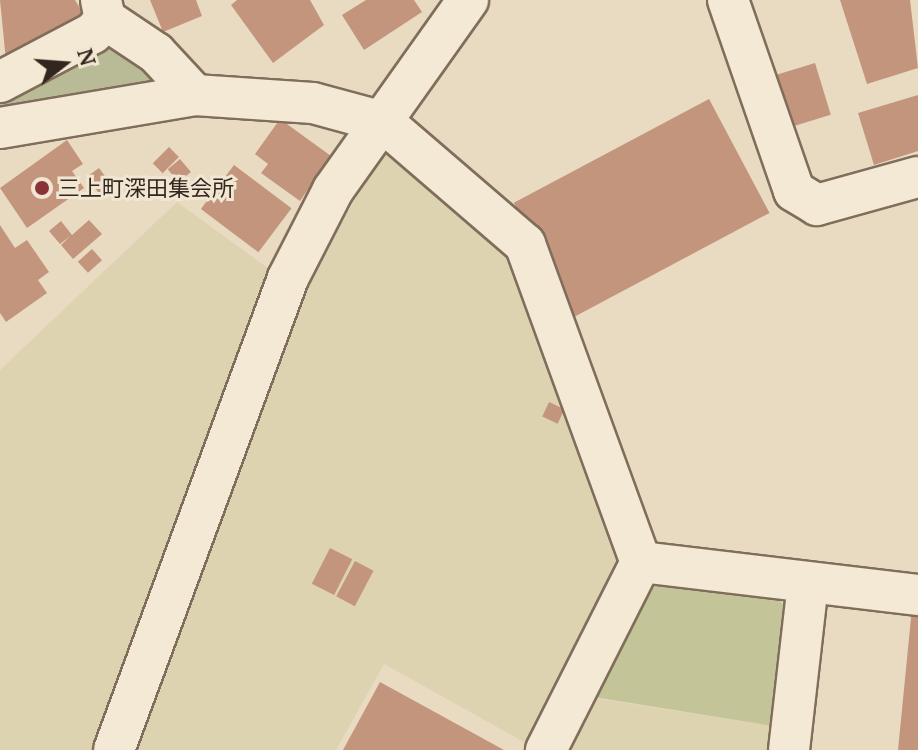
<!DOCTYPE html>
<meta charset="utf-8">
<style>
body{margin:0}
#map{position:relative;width:918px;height:750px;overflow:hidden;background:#e8dbc2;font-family:"PT Serif","Noto Sans JP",serif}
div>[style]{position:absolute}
.farmland>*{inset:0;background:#ddd3b1}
.green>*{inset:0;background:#c3c598}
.cemetery>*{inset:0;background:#b8bb96}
.building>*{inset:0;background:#c3957c;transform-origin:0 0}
.roads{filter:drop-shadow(2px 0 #806d5b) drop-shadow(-2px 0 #806d5b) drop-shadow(0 2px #806d5b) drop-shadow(0 -2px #806d5b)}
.minor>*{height:40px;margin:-20px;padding:0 20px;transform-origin:20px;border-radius:20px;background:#f4e9d4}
.dots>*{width:22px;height:22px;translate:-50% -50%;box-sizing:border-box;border:4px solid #f1e6d1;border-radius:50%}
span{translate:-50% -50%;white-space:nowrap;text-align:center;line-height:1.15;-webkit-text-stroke:6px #f1e6d1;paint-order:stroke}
.poi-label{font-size:22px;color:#32261e}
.left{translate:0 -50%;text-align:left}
.north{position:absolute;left:24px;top:24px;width:80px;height:80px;-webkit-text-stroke:6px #f1e6d1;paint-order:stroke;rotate:73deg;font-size:22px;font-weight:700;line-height:32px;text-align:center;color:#32261e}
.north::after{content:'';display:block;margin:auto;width:28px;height:36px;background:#32261e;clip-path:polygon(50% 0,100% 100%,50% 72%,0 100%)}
</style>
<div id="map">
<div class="farmland">
<i style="clip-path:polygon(387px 146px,513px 254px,624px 561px,531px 746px,384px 664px,336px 750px,132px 750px,304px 286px)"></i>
<i style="clip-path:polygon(177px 202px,272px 271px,95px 750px,0 750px,0 370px)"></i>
<i style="clip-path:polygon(587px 697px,773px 726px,771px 750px,560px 750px)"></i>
</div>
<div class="green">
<i style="clip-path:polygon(655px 580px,774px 595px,786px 607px,773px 726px,587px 696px)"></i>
</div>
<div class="cemetery">
<i style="clip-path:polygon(109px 39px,168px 88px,0 112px,0 95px)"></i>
</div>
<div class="building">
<i style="clip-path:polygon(0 0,75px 0,83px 13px,6px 61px)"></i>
<i style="clip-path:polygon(150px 0,196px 0,202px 16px,163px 32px)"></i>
<i style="clip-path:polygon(237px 0,310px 0,324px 25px,273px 63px,231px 5px)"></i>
<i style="clip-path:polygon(366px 0,414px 0,422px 12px,364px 50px,342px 15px)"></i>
<i style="clip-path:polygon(840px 0,910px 0,918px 68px,867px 84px)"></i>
<i style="left:815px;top:63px;width:54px;height:41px;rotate:73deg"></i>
<i style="clip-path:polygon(918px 95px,918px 151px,874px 165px,858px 113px)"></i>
<i style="left:709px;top:99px;width:129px;height:221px;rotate:62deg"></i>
<i style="clip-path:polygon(280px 119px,331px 156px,300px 201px,261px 173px,268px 164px,255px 154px)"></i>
<i style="clip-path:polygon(67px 140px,83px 164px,72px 171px,84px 188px,27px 228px,0 188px)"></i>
<i style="left:169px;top:147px;width:14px;height:23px;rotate:45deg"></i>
<i style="left:180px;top:159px;width:17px;height:16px;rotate:50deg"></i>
<i style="left:234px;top:165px;width:72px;height:55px;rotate:37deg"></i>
<i style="left:99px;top:168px;width:26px;height:15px;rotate:54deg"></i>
<i style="clip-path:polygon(89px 220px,102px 234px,73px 259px,61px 245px,70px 236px,60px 244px,49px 231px,61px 221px,72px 235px)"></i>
<i style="clip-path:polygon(0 225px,15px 248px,27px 240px,49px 272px,38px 280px,47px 293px,6px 322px,0 313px)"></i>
<i style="left:92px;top:249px;width:15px;height:19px;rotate:48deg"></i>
<i style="left:549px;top:402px;width:17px;height:16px;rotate:25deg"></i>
<i style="left:330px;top:548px;width:25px;height:40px;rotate:27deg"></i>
<i style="left:355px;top:561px;width:21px;height:40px;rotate:28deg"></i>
<i style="clip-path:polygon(912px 608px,918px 608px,918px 750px,898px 750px)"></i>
<i style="clip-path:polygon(380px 682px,504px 750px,343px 750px)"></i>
</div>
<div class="roads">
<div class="minor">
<i style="left:728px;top:0;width:202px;rotate:70.9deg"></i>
<i style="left:794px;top:191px;width:27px;rotate:31deg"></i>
<i style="left:817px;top:205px;width:105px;rotate:-15.5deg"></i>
<i style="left:105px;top:19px;width:61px;rotate:33.7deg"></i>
<i style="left:156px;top:53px;width:57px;rotate:47.1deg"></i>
<i style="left:195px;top:95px;width:118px;rotate:3.9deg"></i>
<i style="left:313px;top:103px;width:73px;rotate:15.2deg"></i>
<i style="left:383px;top:122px;width:187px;rotate:40.7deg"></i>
<i style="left:525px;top:244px;width:338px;rotate:70deg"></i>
<i style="left:641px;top:562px;width:211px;rotate:116.8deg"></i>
<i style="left:0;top:82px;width:105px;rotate:-27.8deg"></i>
<i style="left:93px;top:33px;width:18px;rotate:-49deg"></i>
<i style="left:105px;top:19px;width:19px;rotate:-102deg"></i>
<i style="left:0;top:128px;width:198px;rotate:-9.6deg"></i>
<i style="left:641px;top:562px;width:279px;rotate:6.8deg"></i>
<i style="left:114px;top:750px;width:503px;rotate:-69.76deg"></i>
<i style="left:288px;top:278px;width:99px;rotate:-62.9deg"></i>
<i style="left:333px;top:190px;width:233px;rotate:-54.6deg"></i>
<i style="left:789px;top:750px;width:167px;rotate:-83.5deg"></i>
</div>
</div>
<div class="dots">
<i style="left:42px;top:188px;background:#893238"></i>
</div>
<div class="poi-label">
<span class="left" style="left:58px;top:188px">三上町深田集会所</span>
</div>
<div class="north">N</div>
</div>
